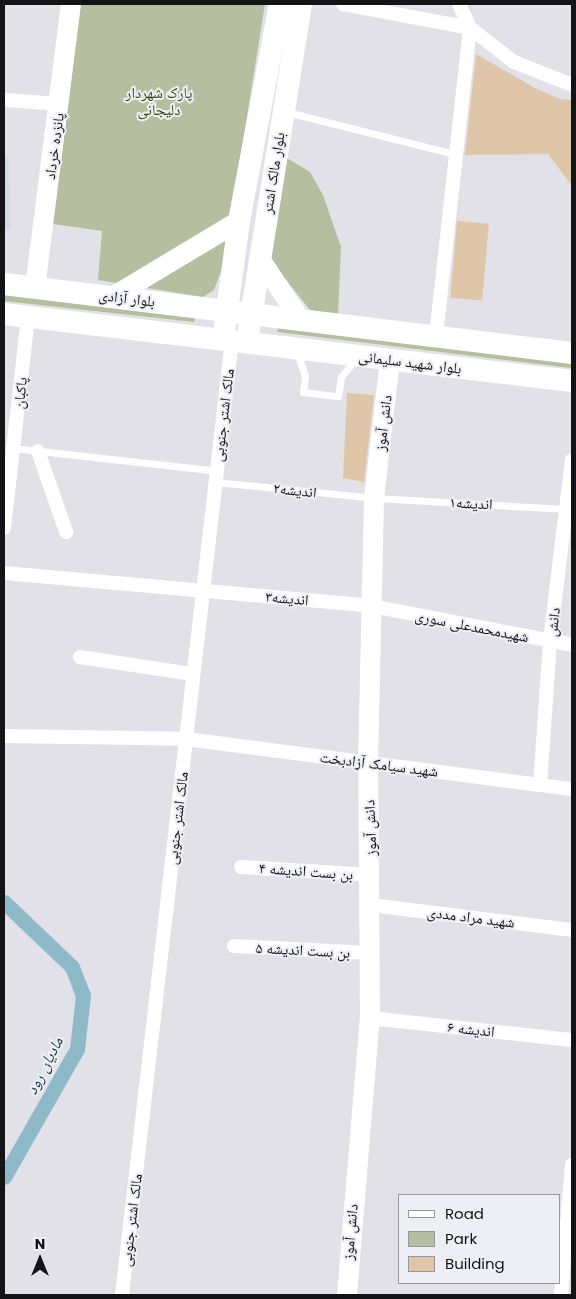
<!DOCTYPE html>
<meta charset="utf-8">
<style>
body{margin:0}
#map{position:relative;width:576px;height:1299px;overflow:hidden;background:#e1e1e7;font-family:Poppins,"Noto Naskh Arabic",sans-serif}
div>[style]{position:absolute}
.built>*{inset:0;background:#d8d9e7}
.green>*{inset:0;background:#b6bea0;transform-origin:0 0}
.canal>*{height:15px;margin:-7.5px;padding:0 7.5px;transform-origin:7.5px;border-radius:7.5px;background:#8eb9c8}
.building>*{inset:0;background:#e0c6a8;transform-origin:0 0}
.lane>*{height:7px;margin:-3.5px;padding:0 3.5px;transform-origin:3.5px;border-radius:3.5px;background:#fff}
.street>*{height:14px;margin:-7px;padding:0 7px;transform-origin:7px;border-radius:7px;background:#fff}
.secondary>*{height:20px;margin:-10px;padding:0 10px;transform-origin:10px;border-radius:10px;background:#fff}
.primary>*{height:22px;margin:-11px;padding:0 11px;transform-origin:11px;border-radius:11px;background:#fff}
span{translate:-50% -50%;white-space:nowrap;text-align:center;line-height:1.15;-webkit-text-stroke:4px #eeeef5;paint-order:stroke}
.park-label{font-size:15px;color:#3c480e}
.street-label{font-size:15px;color:#141417}
.water-label{font-size:16px;color:#0f3643;font-style:italic}
.frame{position:absolute;inset:0;border:5px solid #141417;pointer-events:none}
.legend{position:absolute;left:398px;top:1194px;width:162px;height:90px;box-sizing:border-box;background:#eeeef5;border:1px solid #97979c;margin:0;padding:6px 9px;list-style:none;font-size:15px;color:#141417}
.legend li{display:flex;align-items:center;gap:10px;height:25px}
.legend b{width:25px;border:1px solid #97979c}
.north{position:absolute;left:15px;top:1234px;width:50px;height:50px;-webkit-text-stroke:4px #eeeef5;paint-order:stroke;rotate:0deg;font-size:14px;font-weight:700;line-height:20px;text-align:center;color:#141417}
.north::after{content:'';display:block;margin:auto;width:18px;height:22px;background:#141417;clip-path:polygon(50% 0,100% 100%,50% 72%,0 100%)}
</style>
<div id="map">
<div class="built">
<i style="clip-path:polygon(4px 158px,9px 158px,11px 230px,4px 229px)"></i>
</div>
<div class="green">
<i style="clip-path:polygon(81px 4px,265px 4px,223px 266px,214px 290px,203px 297px,98px 280px,102px 231px,53px 224px)"></i>
<i style="clip-path:polygon(285px 157px,310px 172px,323px 195px,341px 247px,338px 315px,310px 310px,270px 260px)"></i>
<i style="clip-path:polygon(4px 295px,195px 318px,194px 322px,4px 301px)"></i>
<i style="left:278px;top:326px;width:296px;height:6px;rotate:7deg"></i>
</div>
<div class="canal">
<i style="left:4px;top:902px;width:94px;rotate:43.7deg"></i>
<i style="left:72px;top:967px;width:30px;rotate:69deg"></i>
<i style="left:83px;top:995px;width:54px;rotate:96.3deg"></i>
<i style="left:77px;top:1049px;width:147px;rotate:119.7deg"></i>
</div>
<div class="building">
<i style="clip-path:polygon(476px 54px,535px 88px,560px 99px,572px 100px,572px 186px,548px 154px,465px 155px)"></i>
<i style="left:457px;top:221px;width:32px;height:77px;rotate:5deg"></i>
<i style="clip-path:polygon(347px 393px,374px 395px,364px 482px,343px 478px)"></i>
</div>
<div class="lane">
<i style="left:287px;top:112px;width:172px;rotate:14.1deg"></i>
<i style="left:297px;top:353px;width:24px;rotate:71deg"></i>
<i style="left:305px;top:376px;width:16px;rotate:97deg"></i>
<i style="left:303px;top:392px;width:35px;rotate:7deg"></i>
<i style="left:338px;top:396px;width:19px;rotate:-81deg"></i>
<i style="left:341px;top:377px;width:22px;rotate:-51deg"></i>
<i style="left:13px;top:448px;width:205px;rotate:6.4deg"></i>
<i style="left:215px;top:482px;width:160px;rotate:5.7deg"></i>
<i style="left:374px;top:498px;width:193px;rotate:3.3deg"></i>
</div>
<div class="street">
<i style="left:343px;top:4px;width:129px;rotate:10.7deg"></i>
<i style="left:470px;top:28px;width:310px;rotate:96.3deg"></i>
<i style="left:459px;top:4px;width:26px;rotate:65deg"></i>
<i style="left:470px;top:28px;width:56px;rotate:37.7deg"></i>
<i style="left:514px;top:62px;width:62px;rotate:21.6deg"></i>
<i style="left:4px;top:100px;width:56px;rotate:4.1deg"></i>
<i style="left:38px;top:451px;width:86px;rotate:70.9deg"></i>
<i style="left:4px;top:528px;width:212px;rotate:-83.5deg"></i>
<i style="left:4px;top:573px;width:369px;rotate:5.1deg"></i>
<i style="left:372px;top:606px;width:204px;rotate:11deg"></i>
<i style="left:80px;top:657px;width:114px;rotate:8.6deg"></i>
<i style="left:4px;top:736px;width:182px;rotate:0.9deg"></i>
<i style="left:186px;top:739px;width:389px;rotate:7.4deg"></i>
<i style="left:540px;top:785px;width:144px;rotate:-86deg"></i>
<i style="left:550px;top:641px;width:182px;rotate:-83.1deg"></i>
<i style="left:241px;top:867px;width:130px;rotate:3.5deg"></i>
<i style="left:371px;top:905px;width:203px;rotate:7.1deg"></i>
<i style="left:234px;top:946px;width:137px;rotate:2.9deg"></i>
<i style="left:370px;top:1018px;width:203px;rotate:6.2deg"></i>
<i style="left:122px;top:1295px;width:961px;rotate:-83.43deg"></i>
<i style="left:561px;top:1295px;width:131px;rotate:-85.2deg"></i>
</div>
<div class="secondary">
<i style="left:260px;top:259px;width:72px;rotate:56.3deg"></i>
<i style="left:35px;top:288px;width:286px;rotate:-82.8deg"></i>
<i style="left:114px;top:296px;width:146px;rotate:-31deg"></i>
<i style="left:347px;top:1295px;width:278px;rotate:-85.3deg"></i>
<i style="left:370px;top:1018px;width:255px;rotate:-90.4deg"></i>
<i style="left:368px;top:763px;width:265px;rotate:-88.7deg"></i>
<i style="left:374px;top:498px;width:139px;rotate:-83.4deg"></i>
</div>
<div class="primary">
<i style="left:4px;top:284px;width:572px;rotate:6.93deg"></i>
<i style="left:4px;top:314px;width:572px;rotate:6.73deg"></i>
<i style="left:225px;top:325px;width:105px;rotate:-82.3deg"></i>
<i style="left:239px;top:221px;width:221px;rotate:-79.3deg"></i>
<i style="left:249px;top:329px;width:329px;rotate:-80.9deg"></i>
</div>
<div class="park-label">
<span style="left:159px;top:101px">پارک شهردار<br>دلیجانی</span>
</div>
<div class="street-label">
<span style="left:54px;top:146px;rotate:-82deg">پانزده خرداد</span>
<span style="left:273px;top:173px;rotate:-81deg">بلوار مالک اشتر</span>
<span style="left:127px;top:298px;rotate:7deg">بلوار آزادی</span>
<span style="left:410px;top:362px;rotate:7deg">بلوار شهید سلیمانی</span>
<span style="left:20px;top:393px;rotate:-84deg">پاکبان</span>
<span style="left:223px;top:415px;rotate:-83deg">مالک اشتر جنوبی</span>
<span style="left:383px;top:423px;rotate:-83deg">دانش آموز</span>
<span style="left:295px;top:490px;rotate:6deg">اندیشه۲</span>
<span style="left:471px;top:503px;rotate:3deg">اندیشه۱</span>
<span style="left:287px;top:598px;rotate:5deg">اندیشه۳</span>
<span style="left:553px;top:622px;rotate:-83deg">دانش</span>
<span style="left:472px;top:626px;rotate:11deg">شهیدمحمدعلی سوری</span>
<span style="left:379px;top:764px;rotate:7deg">شهید سیامک آزادبخت</span>
<span style="left:177px;top:818px;rotate:-83deg">مالک اشتر جنوبی</span>
<span style="left:370px;top:828px;rotate:-92deg">دانش آموز</span>
<span style="left:306px;top:871px;rotate:4deg">بن بست اندیشه ۴</span>
<span style="left:471px;top:917px;rotate:7deg">شهید مراد مددی</span>
<span style="left:303px;top:950px;rotate:3deg">بن بست اندیشه ۵</span>
<span style="left:471px;top:1029px;rotate:6deg">اندیشه ۶</span>
<span style="left:131px;top:1220px;rotate:-83deg">مالک اشتر جنوبی</span>
<span style="left:350px;top:1232px;rotate:-85deg">دانش آموز</span>
</div>
<div class="water-label">
<span style="left:45px;top:1066px;rotate:-63deg">مادیان رود</span>
</div>
<div class="frame"></div>
<ul class="legend">
<li><b style="height:6px;background:#fff"></b>Road</li>
<li><b style="height:14px;background:#b6bea0"></b>Park</li>
<li><b style="height:14px;background:#e0c6a8"></b>Building</li>
</ul>
<div class="north">N</div>
</div>
